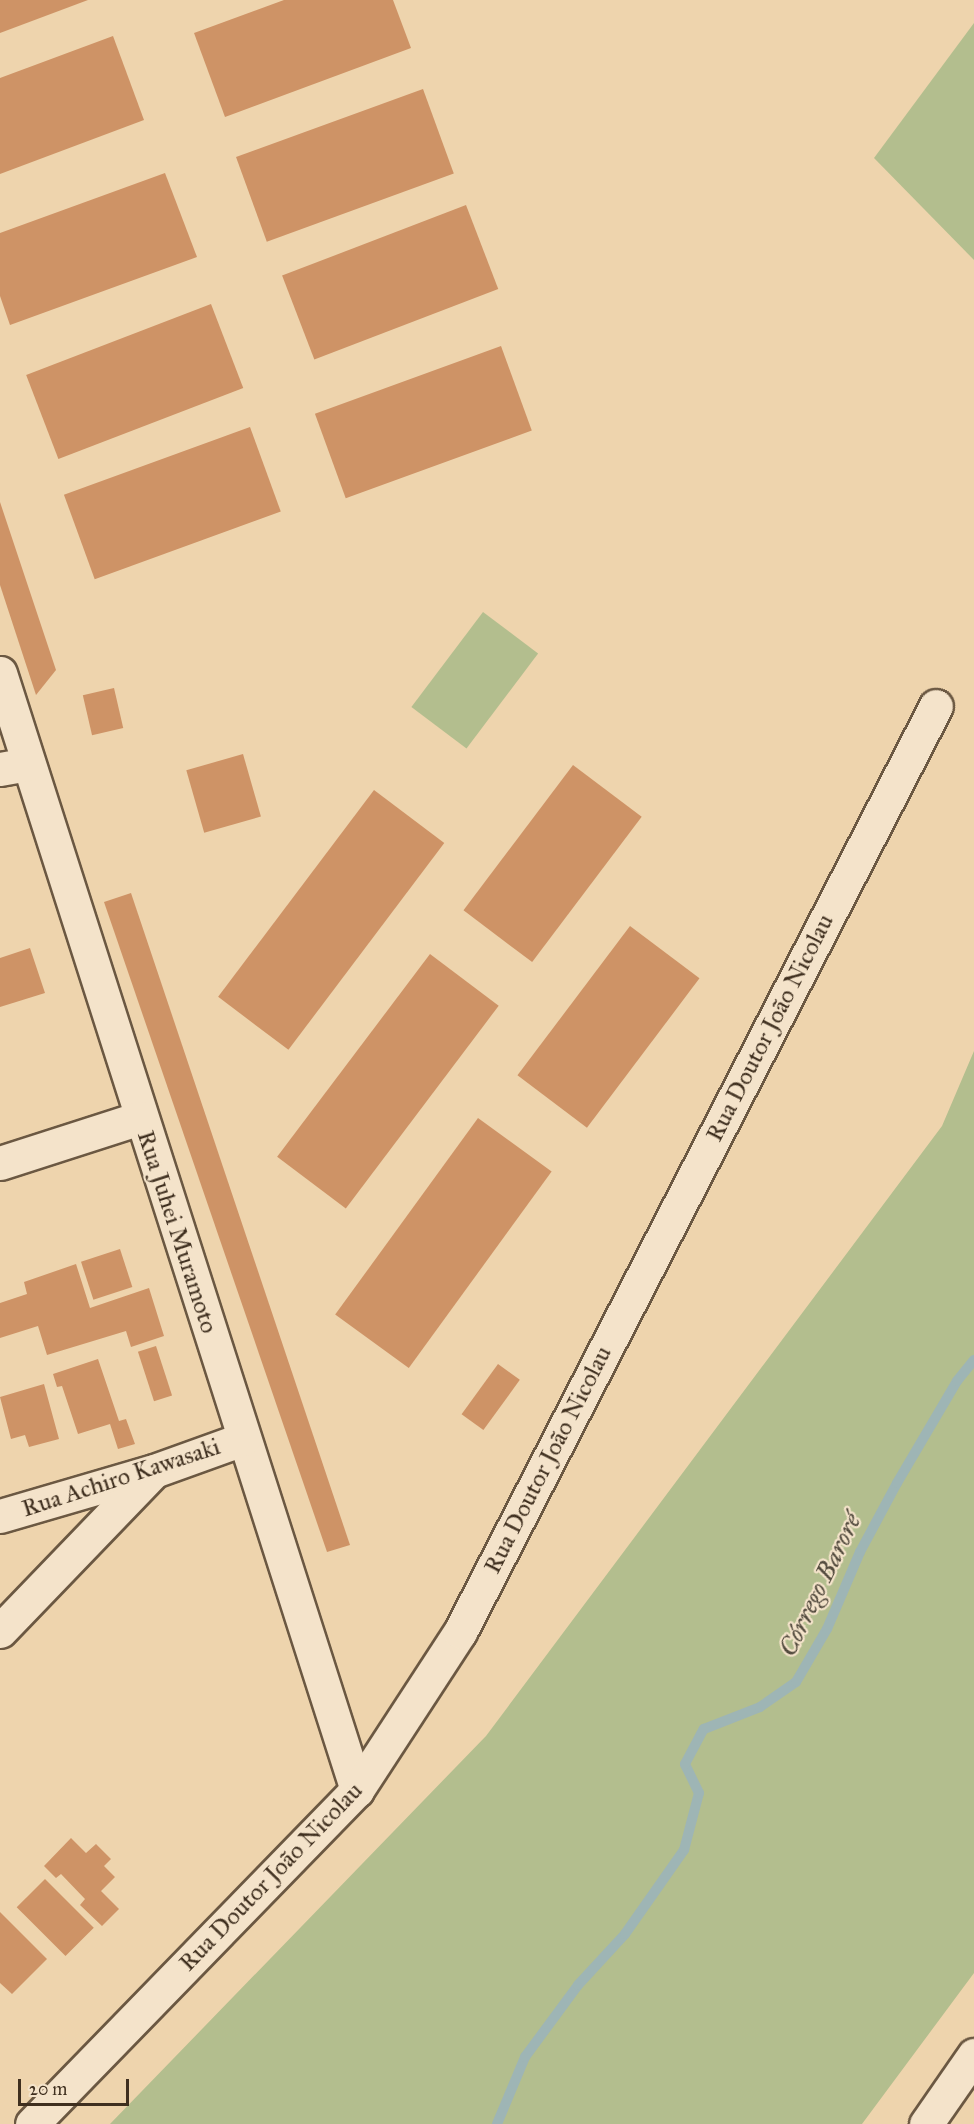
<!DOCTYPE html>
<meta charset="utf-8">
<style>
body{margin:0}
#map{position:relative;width:974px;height:2124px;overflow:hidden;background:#eed4ad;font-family:"IM FELL Great Primer",serif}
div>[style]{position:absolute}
.green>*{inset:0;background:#b3be8e;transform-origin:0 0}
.stream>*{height:10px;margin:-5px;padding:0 5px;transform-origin:5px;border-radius:5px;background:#9eb5b5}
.building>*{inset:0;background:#ce9366;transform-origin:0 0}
.roads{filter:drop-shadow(2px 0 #6b5842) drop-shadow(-2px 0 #6b5842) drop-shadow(0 2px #6b5842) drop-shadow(0 -2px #6b5842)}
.minor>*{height:33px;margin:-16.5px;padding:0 16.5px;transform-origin:16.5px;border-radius:16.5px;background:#f4e3ca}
span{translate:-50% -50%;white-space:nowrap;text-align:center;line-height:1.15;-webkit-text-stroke:4.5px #f4e3ca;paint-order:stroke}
.street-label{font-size:24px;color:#3f2f1f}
.water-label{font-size:26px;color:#524a3d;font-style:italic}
.scale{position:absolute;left:18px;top:2079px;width:111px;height:27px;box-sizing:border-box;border:3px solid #3f2f1f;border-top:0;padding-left:8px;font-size:18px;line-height:21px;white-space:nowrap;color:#3f2f1f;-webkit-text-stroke:4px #f4e3ca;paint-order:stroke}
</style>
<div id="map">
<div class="green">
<i style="clip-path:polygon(974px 23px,974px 260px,874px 158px)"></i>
<i style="left:483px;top:612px;width:69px;height:119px;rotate:37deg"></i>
<i style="clip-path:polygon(974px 1051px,974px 1973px,862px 2124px,110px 2124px,486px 1736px,942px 1126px)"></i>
</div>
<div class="stream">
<i style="left:497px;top:2124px;width:73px;rotate:-67.3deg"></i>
<i style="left:525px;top:2057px;width:89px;rotate:-53.6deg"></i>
<i style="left:578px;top:1985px;width:69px;rotate:-47.3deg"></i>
<i style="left:625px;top:1934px;width:103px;rotate:-54.9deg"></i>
<i style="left:684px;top:1850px;width:59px;rotate:-75.3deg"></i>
<i style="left:699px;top:1793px;width:32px;rotate:-116deg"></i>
<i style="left:685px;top:1764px;width:40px;rotate:-62deg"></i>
<i style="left:704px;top:1729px;width:60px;rotate:-21.4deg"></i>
<i style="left:760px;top:1707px;width:44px;rotate:-34.8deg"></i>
<i style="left:796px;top:1682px;width:61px;rotate:-59.7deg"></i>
<i style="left:827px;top:1629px;width:84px;rotate:-66.8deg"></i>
<i style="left:860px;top:1552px;width:78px;rotate:-61.8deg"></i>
<i style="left:897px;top:1483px;width:118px;rotate:-59.5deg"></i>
<i style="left:957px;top:1381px;width:27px;rotate:-51deg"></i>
</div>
<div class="building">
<i style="clip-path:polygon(0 0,88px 0,0 33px)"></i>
<i style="clip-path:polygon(284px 0,393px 0,411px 48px,225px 117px,194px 33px)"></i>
<i style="clip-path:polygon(113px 36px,144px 120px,0 174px,0 78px)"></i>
<i style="left:423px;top:89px;width:90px;height:199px;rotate:70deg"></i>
<i style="clip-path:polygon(165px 173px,197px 257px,10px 325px,0 296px,0 233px)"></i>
<i style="left:466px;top:205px;width:90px;height:197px;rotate:69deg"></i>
<i style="left:211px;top:304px;width:90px;height:198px;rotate:69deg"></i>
<i style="left:501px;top:346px;width:90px;height:198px;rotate:70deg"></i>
<i style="left:250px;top:427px;width:90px;height:198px;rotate:70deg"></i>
<i style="clip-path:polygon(0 502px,56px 670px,36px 695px,0 585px)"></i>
<i style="left:114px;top:688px;width:41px;height:32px;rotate:77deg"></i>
<i style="left:243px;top:754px;width:65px;height:59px;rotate:74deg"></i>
<i style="left:573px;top:765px;width:86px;height:182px;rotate:37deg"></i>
<i style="left:374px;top:790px;width:88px;height:259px;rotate:37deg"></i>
<i style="clip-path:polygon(131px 893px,350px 1545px,327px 1552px,104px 902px)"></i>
<i style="left:630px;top:926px;width:87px;height:187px;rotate:37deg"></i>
<i style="clip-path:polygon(30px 948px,45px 993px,0 1007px,0 958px)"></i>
<i style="left:430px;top:954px;width:86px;height:254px;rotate:37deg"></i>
<i style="left:478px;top:1118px;width:91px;height:243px;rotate:36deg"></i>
<i style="left:120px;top:1249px;width:40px;height:41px;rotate:72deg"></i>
<i style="clip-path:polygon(76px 1264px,90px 1308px,149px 1288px,164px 1336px,131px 1347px,126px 1331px,47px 1355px,38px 1326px,0 1338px,0 1303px,27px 1294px,24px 1282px)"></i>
<i style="left:156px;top:1346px;width:52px;height:19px;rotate:72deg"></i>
<i style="clip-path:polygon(98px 1359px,119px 1421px,126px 1419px,135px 1444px,118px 1449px,110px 1424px,78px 1434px,62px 1386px,57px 1387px,53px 1374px)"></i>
<i style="left:498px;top:1364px;width:27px;height:62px;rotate:36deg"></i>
<i style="clip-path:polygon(44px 1384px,59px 1439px,29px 1447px,25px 1435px,11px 1439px,0 1397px)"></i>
<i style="clip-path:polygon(71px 1838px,86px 1853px,96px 1844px,111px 1859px,104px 1866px,115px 1877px,101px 1891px,119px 1909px,102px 1926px,80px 1905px,85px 1899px,61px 1874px,56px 1878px,44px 1866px)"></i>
<i style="left:45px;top:1879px;width:69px;height:40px;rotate:45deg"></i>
<i style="clip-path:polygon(0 1912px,47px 1959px,12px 1994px,0 1983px)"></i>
</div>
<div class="roads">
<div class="minor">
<i style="left:0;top:673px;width:1173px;rotate:72.28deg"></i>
<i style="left:0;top:769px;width:27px;rotate:-10deg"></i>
<i style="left:0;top:1163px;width:147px;rotate:-17.8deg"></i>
<i style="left:0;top:1516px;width:160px;rotate:-16.3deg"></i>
<i style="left:154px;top:1471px;width:95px;rotate:-19.8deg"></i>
<i style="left:0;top:1631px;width:221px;rotate:-46.1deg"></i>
<i style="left:32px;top:2124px;width:466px;rotate:-45.8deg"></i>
<i style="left:357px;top:1790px;width:189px;rotate:-56.9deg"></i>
<i style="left:460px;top:1632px;width:1041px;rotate:-62.8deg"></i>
<i style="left:926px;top:2124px;width:84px;rotate:-55.2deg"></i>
</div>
</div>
<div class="street-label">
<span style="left:770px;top:1028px;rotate:-63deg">Rua Doutor João Nicolau</span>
<span style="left:177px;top:1232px;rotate:72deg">Rua Juhei Muramoto</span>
<span style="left:548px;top:1460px;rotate:-63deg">Rua Doutor João Nicolau</span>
<span style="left:121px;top:1478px;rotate:-18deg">Rua Achiro Kawasaki</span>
<span style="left:271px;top:1877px;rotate:-46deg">Rua Doutor João Nicolau</span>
</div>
<div class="water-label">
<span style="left:820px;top:1585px;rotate:-64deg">Córrego Baroré</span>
</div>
<div class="scale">20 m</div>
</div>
